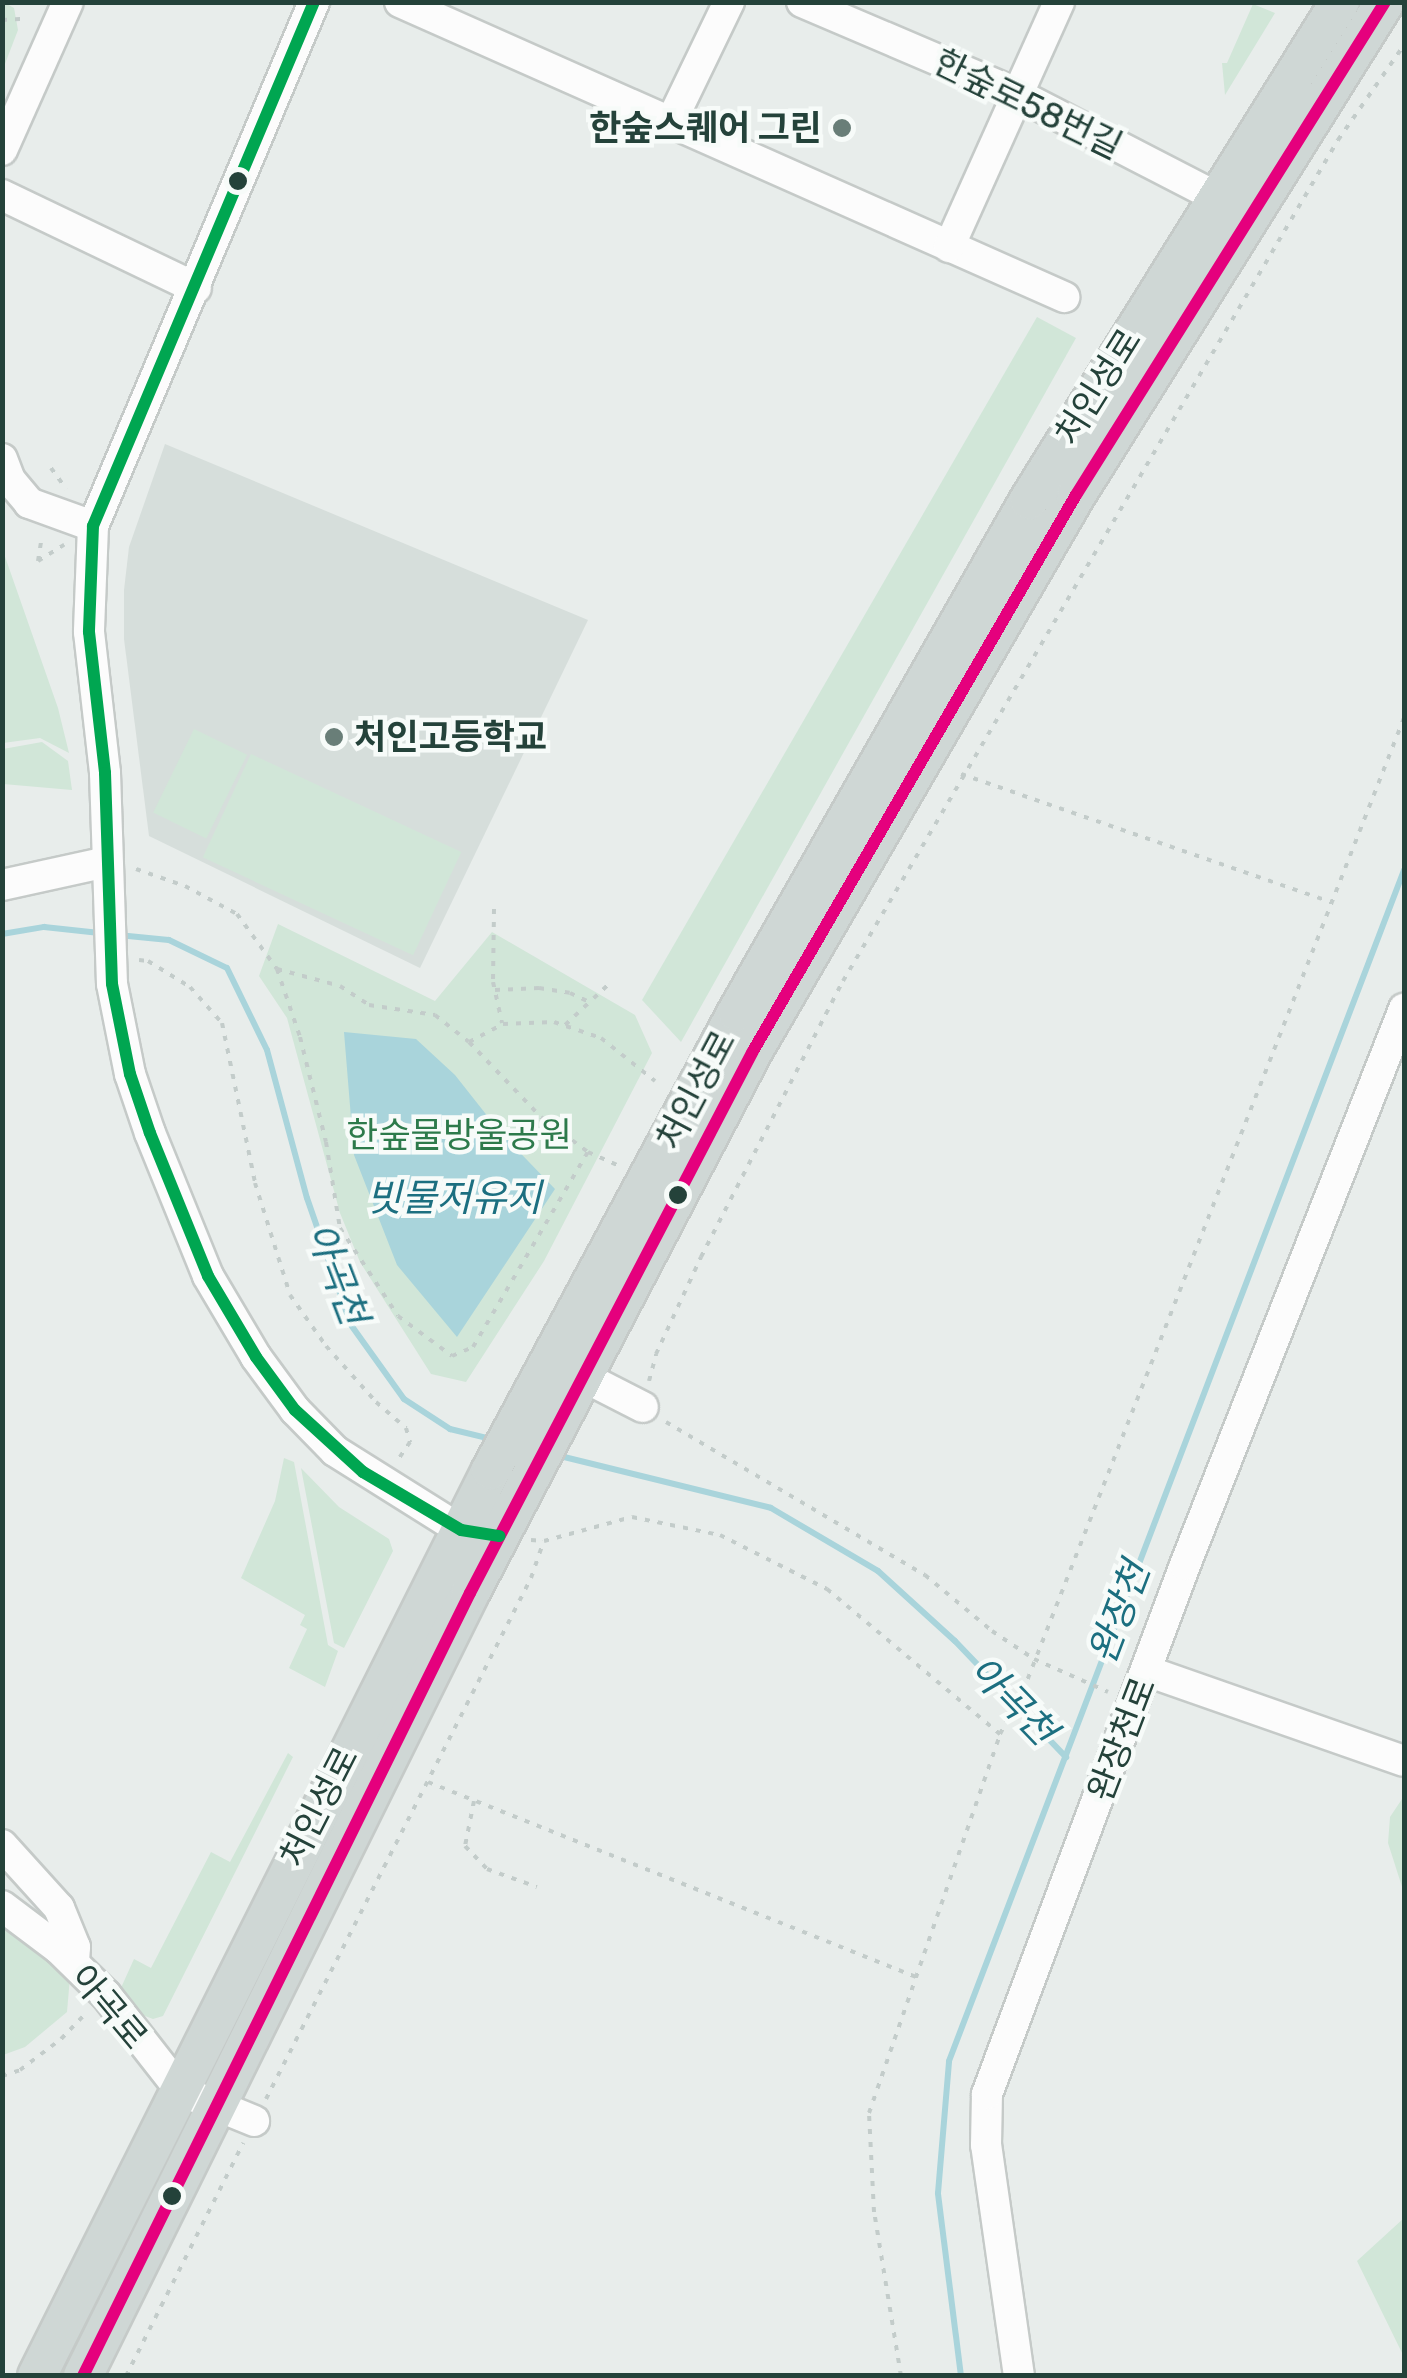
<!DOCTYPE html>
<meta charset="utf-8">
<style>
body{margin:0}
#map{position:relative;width:1407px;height:2378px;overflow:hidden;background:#e8edeb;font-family:Rubik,"Noto Sans KR",sans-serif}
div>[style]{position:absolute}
.built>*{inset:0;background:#d6dedb}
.green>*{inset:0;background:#d1e6d8;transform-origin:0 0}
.water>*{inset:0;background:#a9d4db}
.stream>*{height:6px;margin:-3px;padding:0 3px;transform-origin:3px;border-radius:3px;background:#a9d4db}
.path>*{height:4px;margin-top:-2px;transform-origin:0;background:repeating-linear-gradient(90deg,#c3ccca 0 5px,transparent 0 13px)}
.roads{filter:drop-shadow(2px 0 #c5cac8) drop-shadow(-2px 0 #c5cac8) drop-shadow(0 2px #c5cac8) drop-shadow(0 -2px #c5cac8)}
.minor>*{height:30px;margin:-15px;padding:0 15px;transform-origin:15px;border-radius:15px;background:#fcfcfc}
.major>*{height:38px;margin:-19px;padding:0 19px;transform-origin:19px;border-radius:19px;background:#cfd7d5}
.bus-1>*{height:12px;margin:-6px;padding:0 6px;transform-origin:6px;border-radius:6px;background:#e5007d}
.bus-2>*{height:12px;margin:-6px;padding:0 6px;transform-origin:6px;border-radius:6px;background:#00a651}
.dots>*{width:28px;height:28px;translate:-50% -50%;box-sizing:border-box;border:5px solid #f7fbf9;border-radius:50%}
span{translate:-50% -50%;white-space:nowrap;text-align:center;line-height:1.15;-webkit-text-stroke:9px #f7fbf9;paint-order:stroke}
.street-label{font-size:35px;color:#24423a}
.poi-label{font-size:35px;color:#24423a;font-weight:700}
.right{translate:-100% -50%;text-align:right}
.left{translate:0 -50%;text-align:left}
.park-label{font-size:35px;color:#2d7a4b}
.water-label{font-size:38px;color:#1c6f80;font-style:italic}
.frame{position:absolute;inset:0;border:5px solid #24423a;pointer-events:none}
</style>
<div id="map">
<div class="built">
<i style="clip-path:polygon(165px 444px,588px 620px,420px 968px,149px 836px,124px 639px,124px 590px,129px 547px)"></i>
</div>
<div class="green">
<i style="clip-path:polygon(5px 3px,14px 8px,18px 30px,3px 69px)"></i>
<i style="clip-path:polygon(1253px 4px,1275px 13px,1225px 95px,1222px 63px,1227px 63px)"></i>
<i style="clip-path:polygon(1037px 317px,1076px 338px,681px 1042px,642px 1000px)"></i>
<i style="clip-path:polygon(2px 548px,58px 708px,69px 753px,40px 738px,3px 743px)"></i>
<i style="left:194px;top:729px;width:59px;height:93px;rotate:26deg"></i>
<i style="clip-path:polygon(42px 742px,68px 761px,72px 790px,3px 784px,3px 749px)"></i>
<i style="left:251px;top:754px;width:232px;height:114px;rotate:25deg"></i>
<i style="clip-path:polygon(278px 924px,435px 1001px,492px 932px,635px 1015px,652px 1053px,544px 1261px,466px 1382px,431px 1374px,360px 1262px,340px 1213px,287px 1018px,259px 976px)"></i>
<i style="clip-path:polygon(284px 1458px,294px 1462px,328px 1645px,338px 1651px,325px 1687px,289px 1668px,307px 1629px,300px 1625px,305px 1615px,241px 1578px,275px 1501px)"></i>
<i style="clip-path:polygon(301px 1468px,339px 1507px,389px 1539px,393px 1551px,344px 1648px,334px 1643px)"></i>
<i style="clip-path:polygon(288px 1753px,293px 1757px,163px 2016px,153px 2019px,132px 2011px,120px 1990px,134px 1959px,151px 1968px,211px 1852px,230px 1862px)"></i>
<i style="clip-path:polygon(1404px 1796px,1404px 1921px,1404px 1893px,1388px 1843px,1390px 1817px)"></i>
<i style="clip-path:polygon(2px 1925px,70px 1977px,67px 2012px,25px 2047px,3px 2055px)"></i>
<i style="clip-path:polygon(1404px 2218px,1404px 2376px,1403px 2355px,1357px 2261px)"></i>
</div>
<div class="water">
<i style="clip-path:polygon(344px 1032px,416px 1039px,455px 1075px,500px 1132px,555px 1189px,457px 1337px,397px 1265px,354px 1155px)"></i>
</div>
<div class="stream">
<i style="left:2px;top:934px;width:43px;rotate:-9.5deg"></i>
<i style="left:44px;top:927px;width:56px;rotate:6.1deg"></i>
<i style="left:118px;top:935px;width:51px;rotate:5.6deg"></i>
<i style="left:169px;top:940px;width:64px;rotate:25.8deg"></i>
<i style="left:227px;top:968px;width:91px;rotate:64deg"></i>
<i style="left:267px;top:1050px;width:153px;rotate:74.9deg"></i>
<i style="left:307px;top:1198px;width:134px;rotate:70.9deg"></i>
<i style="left:351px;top:1325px;width:91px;rotate:54.4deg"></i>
<i style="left:404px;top:1399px;width:55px;rotate:33.1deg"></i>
<i style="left:450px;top:1429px;width:46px;rotate:13.7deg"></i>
<i style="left:556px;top:1455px;width:221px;rotate:13.8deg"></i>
<i style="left:771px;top:1508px;width:124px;rotate:30.5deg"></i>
<i style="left:878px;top:1571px;width:104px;rotate:42.3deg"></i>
<i style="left:955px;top:1641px;width:161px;rotate:46.3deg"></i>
<i style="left:961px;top:2376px;width:184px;rotate:-97.2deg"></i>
<i style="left:938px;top:2193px;width:132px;rotate:-85.2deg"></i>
<i style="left:949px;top:2061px;width:1275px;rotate:-69.09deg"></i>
</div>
<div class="path">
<i style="left:2px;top:20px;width:22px;rotate:-3deg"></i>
<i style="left:51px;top:468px;width:26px;rotate:54deg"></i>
<i style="left:38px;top:561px;width:31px;rotate:-32deg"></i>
<i style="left:38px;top:561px;width:25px;rotate:-81deg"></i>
<i style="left:961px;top:774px;width:391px;rotate:19.1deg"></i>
<i style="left:136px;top:869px;width:52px;rotate:19.1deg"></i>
<i style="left:185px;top:886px;width:59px;rotate:28.3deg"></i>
<i style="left:237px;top:914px;width:68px;rotate:54deg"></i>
<i style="left:277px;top:969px;width:65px;rotate:15.1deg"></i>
<i style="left:340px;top:986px;width:35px;rotate:33deg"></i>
<i style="left:369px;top:1005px;width:67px;rotate:8.6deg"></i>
<i style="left:435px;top:1015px;width:43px;rotate:38.5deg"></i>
<i style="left:469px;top:1042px;width:104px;rotate:46.2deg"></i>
<i style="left:541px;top:1117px;width:59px;rotate:36.7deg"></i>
<i style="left:588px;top:1152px;width:34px;rotate:24deg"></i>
<i style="left:494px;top:909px;width:73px;rotate:90.8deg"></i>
<i style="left:493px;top:982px;width:42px;rotate:77.6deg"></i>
<i style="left:139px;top:960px;width:9px;rotate:6deg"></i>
<i style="left:148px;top:961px;width:49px;rotate:31.8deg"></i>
<i style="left:190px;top:987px;width:48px;rotate:48.4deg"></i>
<i style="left:222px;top:1023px;width:163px;rotate:78.3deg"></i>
<i style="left:255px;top:1183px;width:117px;rotate:72.6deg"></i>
<i style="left:290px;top:1295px;width:62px;rotate:54.8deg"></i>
<i style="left:326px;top:1346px;width:75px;rotate:48.2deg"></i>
<i style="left:376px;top:1402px;width:40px;rotate:41deg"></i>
<i style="left:406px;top:1428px;width:15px;rotate:74deg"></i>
<i style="left:410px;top:1442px;width:22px;rotate:124deg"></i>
<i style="left:277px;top:969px;width:72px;rotate:71.3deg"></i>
<i style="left:300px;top:1037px;width:108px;rotate:76.1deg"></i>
<i style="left:326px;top:1142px;width:87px;rotate:80.8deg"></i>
<i style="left:340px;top:1228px;width:105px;rotate:56.6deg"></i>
<i style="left:398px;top:1316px;width:67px;rotate:36.5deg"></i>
<i style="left:452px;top:1356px;width:23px;rotate:-23deg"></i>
<i style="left:473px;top:1347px;width:226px;rotate:-59.5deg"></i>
<i style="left:495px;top:990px;width:44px;rotate:-2.6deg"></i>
<i style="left:539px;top:988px;width:31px;rotate:9deg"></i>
<i style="left:570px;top:993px;width:21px;rotate:25deg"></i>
<i style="left:565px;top:1025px;width:60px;rotate:-43deg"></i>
<i style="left:469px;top:1042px;width:38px;rotate:-28deg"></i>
<i style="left:503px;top:1024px;width:51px;rotate:-2.2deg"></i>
<i style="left:554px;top:1022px;width:50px;rotate:18.8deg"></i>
<i style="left:601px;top:1038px;width:69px;rotate:38.5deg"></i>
<i style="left:649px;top:1381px;width:28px;rotate:-75deg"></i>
<i style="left:656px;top:1354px;width:107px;rotate:-65.1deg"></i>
<i style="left:701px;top:1257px;width:310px;rotate:-62.8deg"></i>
<i style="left:843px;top:981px;width:976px;rotate:-59.52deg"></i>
<i style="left:1338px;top:140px;width:116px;rotate:-55.2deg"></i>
<i style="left:666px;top:1422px;width:301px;rotate:30.6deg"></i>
<i style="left:925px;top:1575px;width:87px;rotate:39.9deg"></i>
<i style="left:992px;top:1631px;width:50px;rotate:33.7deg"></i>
<i style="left:1034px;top:1659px;width:81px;rotate:24deg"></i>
<i style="left:531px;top:1540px;width:13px;rotate:4deg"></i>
<i style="left:544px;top:1541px;width:91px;rotate:-15.3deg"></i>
<i style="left:632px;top:1517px;width:90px;rotate:11.6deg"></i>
<i style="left:720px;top:1535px;width:120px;rotate:26.8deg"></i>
<i style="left:827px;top:1589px;width:226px;rotate:40deg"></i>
<i style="left:428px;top:1782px;width:526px;rotate:21.78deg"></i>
<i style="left:474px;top:1801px;width:46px;rotate:101.3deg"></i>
<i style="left:465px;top:1846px;width:32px;rotate:46deg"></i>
<i style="left:487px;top:1869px;width:53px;rotate:19.8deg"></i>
<i style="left:2px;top:2076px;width:19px;rotate:-18deg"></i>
<i style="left:20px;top:2070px;width:51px;rotate:-37.1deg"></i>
<i style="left:61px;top:2039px;width:36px;rotate:-46deg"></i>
<i style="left:266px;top:2099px;width:585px;rotate:-63.04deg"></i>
<i style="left:531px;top:1578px;width:39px;rotate:-71deg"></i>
<i style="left:126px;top:2376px;width:261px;rotate:-63.3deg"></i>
<i style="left:901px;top:2376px;width:166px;rotate:-99.3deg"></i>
<i style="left:874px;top:2212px;width:99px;rotate:-92.9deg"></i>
<i style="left:869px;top:2113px;width:401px;rotate:-70.9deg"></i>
<i style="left:1000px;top:1734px;width:49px;rotate:-61.9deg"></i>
<i style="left:1023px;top:1691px;width:1045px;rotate:-68.62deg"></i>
</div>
<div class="roads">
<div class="minor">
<i style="left:314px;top:2px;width:569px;rotate:112.87deg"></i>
<i style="left:93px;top:526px;width:106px;rotate:92.2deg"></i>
<i style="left:89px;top:632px;width:142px;rotate:83.5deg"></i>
<i style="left:105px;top:773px;width:211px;rotate:88.1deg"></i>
<i style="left:112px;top:984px;width:92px;rotate:78.7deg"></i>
<i style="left:130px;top:1074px;width:62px;rotate:71.3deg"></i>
<i style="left:150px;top:1133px;width:154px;rotate:67.9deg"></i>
<i style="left:208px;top:1276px;width:94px;rotate:59.3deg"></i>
<i style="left:256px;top:1357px;width:66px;rotate:53.7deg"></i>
<i style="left:295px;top:1410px;width:57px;rotate:45.7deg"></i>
<i style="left:335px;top:1451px;width:149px;rotate:32.1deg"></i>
<i style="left:461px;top:1530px;width:20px;rotate:9deg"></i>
<i style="left:400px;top:2px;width:727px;rotate:23.95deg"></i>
<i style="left:802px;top:2px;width:232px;rotate:23.1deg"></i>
<i style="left:1015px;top:93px;width:251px;rotate:27.3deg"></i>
<i style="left:670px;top:124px;width:136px;rotate:-64.2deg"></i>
<i style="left:2px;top:150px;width:162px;rotate:-66deg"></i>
<i style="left:2px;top:195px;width:215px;rotate:25.6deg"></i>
<i style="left:949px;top:247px;width:269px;rotate:-65.8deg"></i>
<i style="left:2px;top:459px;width:22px;rotate:69deg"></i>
<i style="left:10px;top:480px;width:30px;rotate:50deg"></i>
<i style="left:29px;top:503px;width:68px;rotate:19.8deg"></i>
<i style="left:2px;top:885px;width:107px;rotate:-12.4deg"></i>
<i style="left:584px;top:1377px;width:66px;rotate:27deg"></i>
<i style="left:1147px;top:1671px;width:272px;rotate:19.3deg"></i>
<i style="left:2px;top:1845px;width:85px;rotate:47.9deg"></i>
<i style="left:59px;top:1908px;width:42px;rotate:67.7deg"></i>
<i style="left:75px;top:1947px;width:16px;rotate:94deg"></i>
<i style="left:2px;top:1906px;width:71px;rotate:37deg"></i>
<i style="left:59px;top:1949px;width:66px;rotate:44.4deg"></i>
<i style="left:106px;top:1995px;width:122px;rotate:52deg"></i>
<i style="left:181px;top:2091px;width:79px;rotate:22.3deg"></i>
<i style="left:1019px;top:2376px;width:233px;rotate:-98.1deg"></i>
<i style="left:986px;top:2145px;width:51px;rotate:-88.9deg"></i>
<i style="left:987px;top:2094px;width:565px;rotate:-69.48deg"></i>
<i style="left:1185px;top:1565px;width:598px;rotate:-68.5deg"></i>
</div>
<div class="major">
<i style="left:37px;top:2376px;width:1013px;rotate:-63.38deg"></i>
<i style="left:491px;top:1470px;width:520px;rotate:-61.76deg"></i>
<i style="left:737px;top:1012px;width:589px;rotate:-60.3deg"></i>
<i style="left:1029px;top:500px;width:587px;rotate:-58.02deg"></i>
<i style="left:83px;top:2376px;width:873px;rotate:-63.7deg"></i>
<i style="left:470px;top:1593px;width:611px;rotate:-62.43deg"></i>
<i style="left:753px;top:1051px;width:643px;rotate:-59.85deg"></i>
<i style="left:1076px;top:495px;width:582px;rotate:-57.92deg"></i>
</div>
</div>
<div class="bus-1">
<i style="left:83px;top:2376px;width:873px;rotate:-63.7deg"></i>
<i style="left:470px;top:1593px;width:611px;rotate:-62.43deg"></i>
<i style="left:753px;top:1051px;width:643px;rotate:-59.85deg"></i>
<i style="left:1076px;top:495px;width:582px;rotate:-57.92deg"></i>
</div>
<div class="bus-2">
<i style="left:314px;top:2px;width:569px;rotate:112.87deg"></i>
<i style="left:93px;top:526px;width:106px;rotate:92.2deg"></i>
<i style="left:89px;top:632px;width:142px;rotate:83.5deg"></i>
<i style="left:105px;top:773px;width:211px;rotate:88.1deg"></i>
<i style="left:112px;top:984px;width:92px;rotate:78.7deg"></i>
<i style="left:130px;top:1074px;width:62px;rotate:71.3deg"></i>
<i style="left:150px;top:1133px;width:154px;rotate:67.9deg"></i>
<i style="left:208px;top:1276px;width:94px;rotate:59.3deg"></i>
<i style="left:256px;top:1357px;width:66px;rotate:53.7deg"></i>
<i style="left:295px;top:1410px;width:92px;rotate:42.4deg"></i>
<i style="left:363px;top:1472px;width:114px;rotate:30.6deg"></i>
<i style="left:461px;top:1530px;width:39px;rotate:9deg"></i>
</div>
<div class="dots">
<i style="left:842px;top:128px;background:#697e78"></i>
<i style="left:238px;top:181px;background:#24423a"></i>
<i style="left:334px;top:737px;background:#697e78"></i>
<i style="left:678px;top:1195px;background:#24423a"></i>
<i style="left:172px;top:2196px;background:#24423a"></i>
</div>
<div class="street-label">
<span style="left:1028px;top:104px;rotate:26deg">한숲로58번길</span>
<span style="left:1098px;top:387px;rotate:-58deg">처인성로</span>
<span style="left:696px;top:1090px;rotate:-62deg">처인성로</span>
<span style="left:1122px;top:1739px;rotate:-69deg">완장천로</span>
<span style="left:319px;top:1807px;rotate:-63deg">처인성로</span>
<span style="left:109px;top:2007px;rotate:50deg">아곡로</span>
</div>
<div class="poi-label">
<span class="right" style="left:822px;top:128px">한숲스퀘어 그린</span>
<span class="left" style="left:354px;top:737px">처인고등학교</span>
</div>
<div class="park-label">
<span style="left:459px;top:1135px">한숲물방울공원</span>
</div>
<div class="water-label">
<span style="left:454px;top:1199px">빗물저유지</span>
<span style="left:336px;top:1274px;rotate:69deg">아곡천</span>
<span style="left:1120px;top:1613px;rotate:-69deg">완장천</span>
<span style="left:1012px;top:1701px;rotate:46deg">아곡천</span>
</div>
<div class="frame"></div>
</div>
